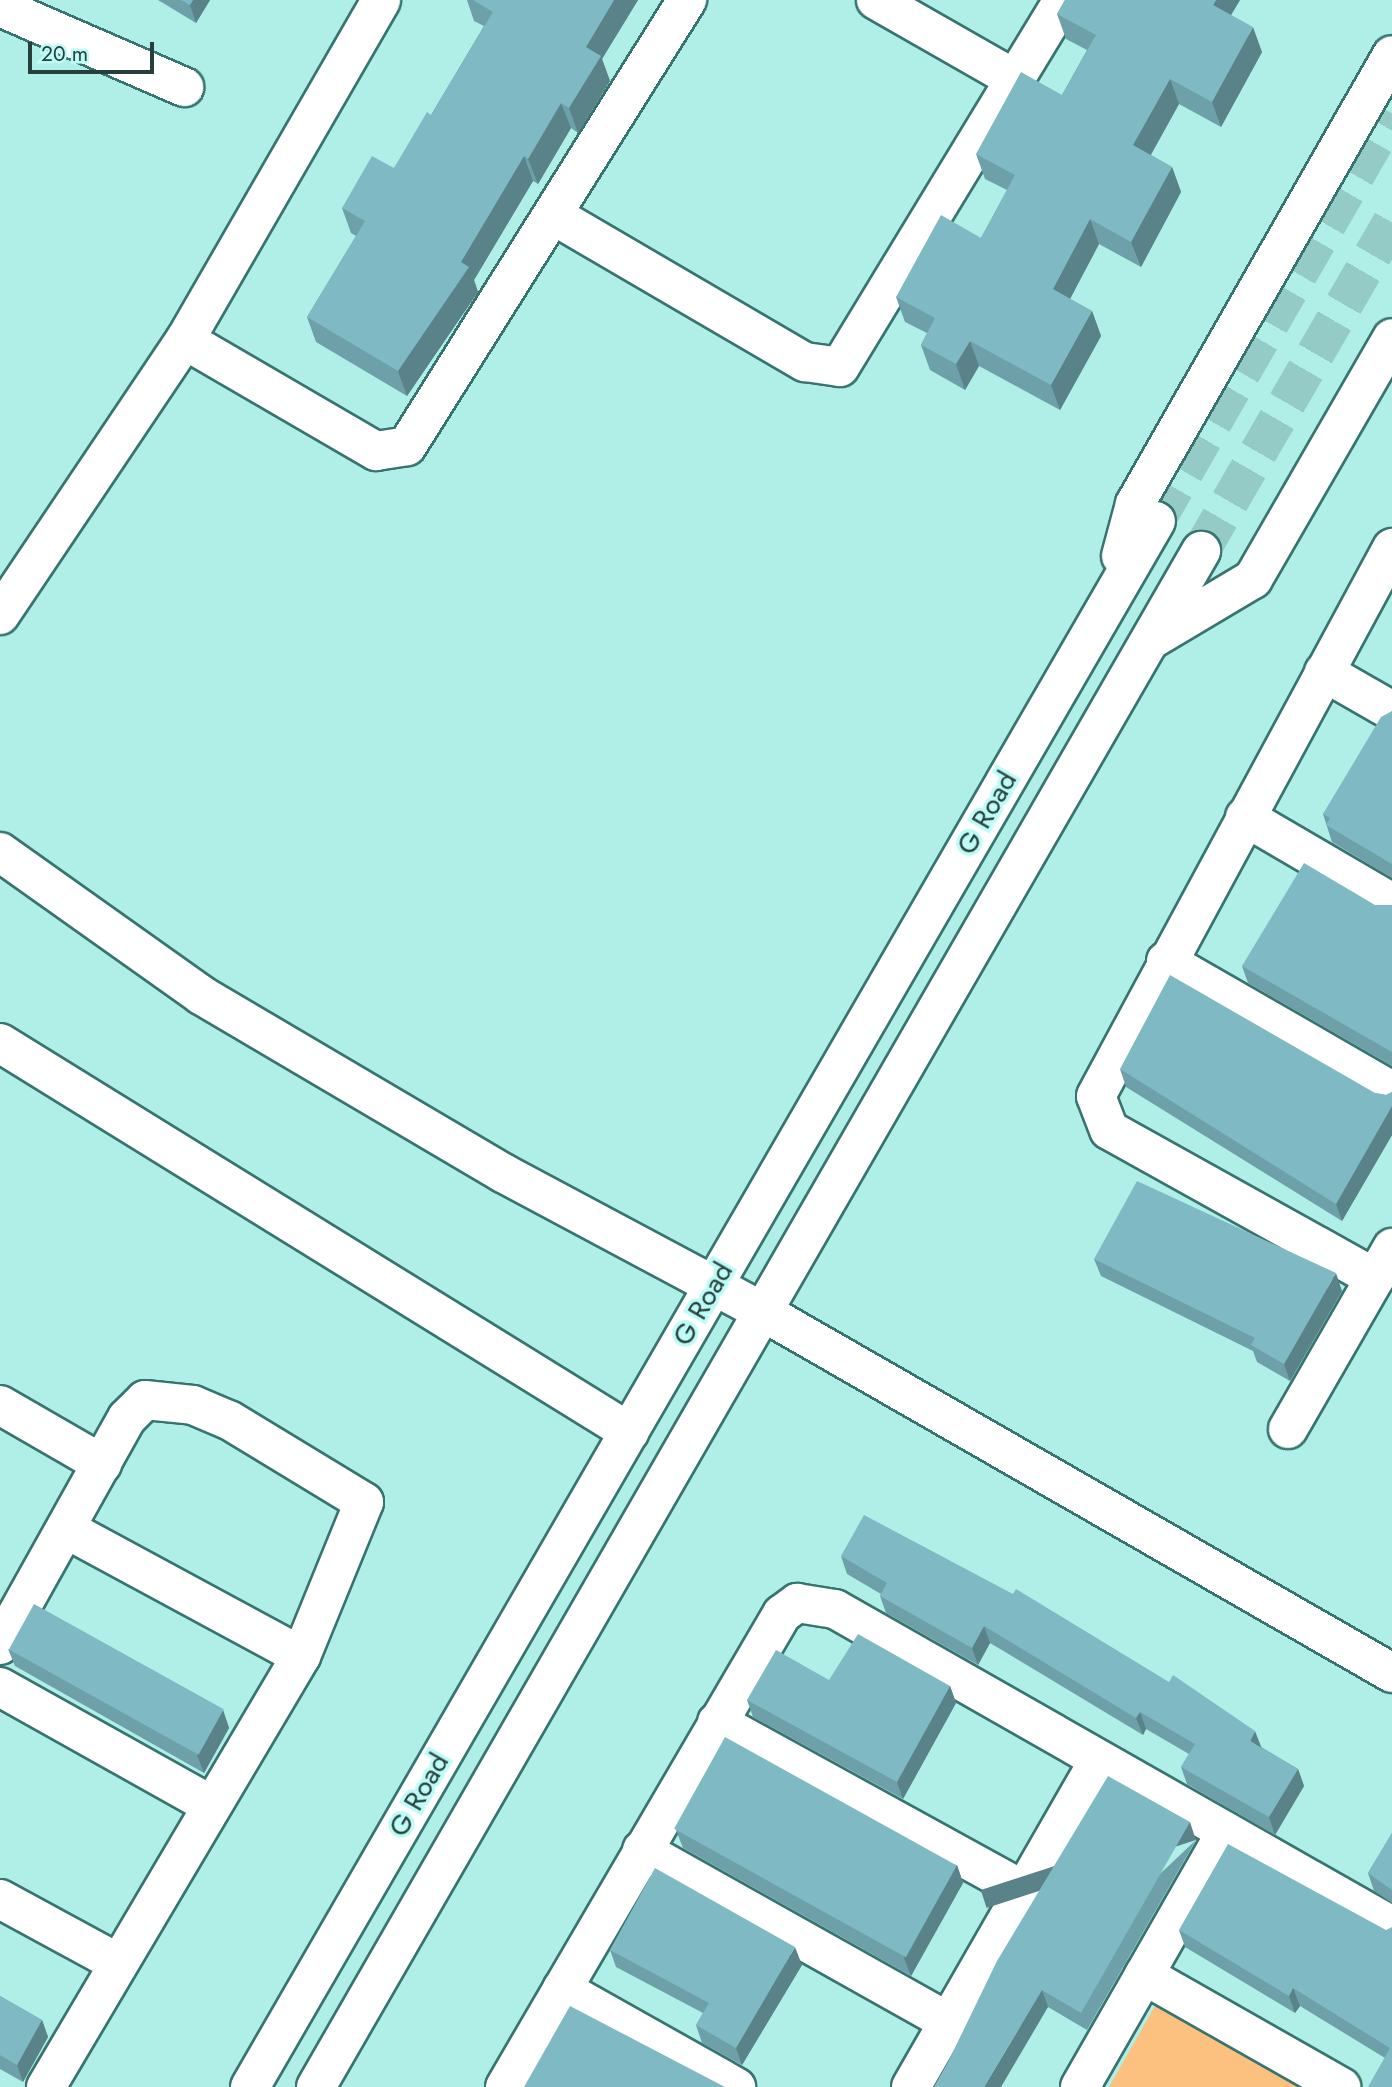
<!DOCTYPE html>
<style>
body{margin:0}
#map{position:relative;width:1392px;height:2087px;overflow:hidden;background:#b0eee8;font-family:Jost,sans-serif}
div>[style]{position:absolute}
.green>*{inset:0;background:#fcc17e}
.minor-tunnel>*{height:38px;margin-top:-19px;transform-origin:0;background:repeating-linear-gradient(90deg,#94cbc6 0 38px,transparent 0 57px)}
.roads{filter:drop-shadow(2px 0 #38746f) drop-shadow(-2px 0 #38746f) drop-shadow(0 2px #38746f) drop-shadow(0 -2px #38746f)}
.minor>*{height:38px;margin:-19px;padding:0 19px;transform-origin:19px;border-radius:19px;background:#fff}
.wall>*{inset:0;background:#6da0a9}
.shaded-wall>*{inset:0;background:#598289;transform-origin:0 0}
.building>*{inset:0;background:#7fbac4;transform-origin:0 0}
span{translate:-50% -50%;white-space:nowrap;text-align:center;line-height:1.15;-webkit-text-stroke:7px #bdfbf6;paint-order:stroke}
.street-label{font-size:28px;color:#263f3d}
.scale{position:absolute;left:28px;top:42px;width:126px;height:32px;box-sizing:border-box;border:4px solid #263f3d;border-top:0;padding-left:9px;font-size:21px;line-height:24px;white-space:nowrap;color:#263f3d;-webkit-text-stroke:5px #bdfbf6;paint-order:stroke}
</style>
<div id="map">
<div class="green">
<i style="clip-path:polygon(1160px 1997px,1318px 2087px,1109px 2087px)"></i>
</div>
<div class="minor-tunnel">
<i style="left:1156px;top:521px;width:471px;rotate:-60deg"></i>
<i style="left:1201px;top:551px;width:381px;rotate:-59.9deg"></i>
</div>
<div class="roads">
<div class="minor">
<i style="left:876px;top:0;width:161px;rotate:29.7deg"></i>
<i style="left:0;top:7px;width:201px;rotate:23.5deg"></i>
<i style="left:553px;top:215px;width:292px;rotate:30.3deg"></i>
<i style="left:805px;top:362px;width:35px;rotate:8deg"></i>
<i style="left:840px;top:367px;width:429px;rotate:-58.7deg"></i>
<i style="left:185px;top:340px;width:221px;rotate:30.2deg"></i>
<i style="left:376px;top:451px;width:31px;rotate:-9deg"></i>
<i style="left:407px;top:446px;width:527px;rotate:-57.88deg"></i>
<i style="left:1121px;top:556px;width:54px;rotate:-74.9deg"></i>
<i style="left:1135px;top:504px;width:517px;rotate:-60.21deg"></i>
<i style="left:0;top:615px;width:331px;rotate:-56.1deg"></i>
<i style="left:185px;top:340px;width:392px;rotate:-60deg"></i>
<i style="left:1154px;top:638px;width:115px;rotate:-30.8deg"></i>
<i style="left:1253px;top:579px;width:278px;rotate:-60deg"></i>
<i style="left:1324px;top:672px;width:78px;rotate:29.8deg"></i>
<i style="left:1245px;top:817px;width:170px;rotate:30.3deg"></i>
<i style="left:0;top:852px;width:247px;rotate:35.4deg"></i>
<i style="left:201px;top:995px;width:351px;rotate:30.5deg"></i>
<i style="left:503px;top:1173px;width:297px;rotate:28.1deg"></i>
<i style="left:765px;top:1313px;width:723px;rotate:29.86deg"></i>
<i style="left:1166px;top:961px;width:261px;rotate:29.9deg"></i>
<i style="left:0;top:1043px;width:740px;rotate:31.73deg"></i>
<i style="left:1375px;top:1278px;width:304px;rotate:-150.9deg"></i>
<i style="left:1109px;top:1130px;width:36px;rotate:-111deg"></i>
<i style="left:1096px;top:1096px;width:623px;rotate:-61.62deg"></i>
<i style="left:0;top:1405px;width:118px;rotate:30deg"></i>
<i style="left:1288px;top:1429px;width:209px;rotate:-60.1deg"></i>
<i style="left:68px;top:1530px;width:265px;rotate:28.4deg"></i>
<i style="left:0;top:1645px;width:260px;rotate:-60.8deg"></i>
<i style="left:127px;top:1418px;width:25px;rotate:-45deg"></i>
<i style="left:145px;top:1400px;width:48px;rotate:5.9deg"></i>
<i style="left:193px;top:1405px;width:39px;rotate:23deg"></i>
<i style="left:229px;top:1420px;width:158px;rotate:31.3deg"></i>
<i style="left:364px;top:1502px;width:166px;rotate:112.2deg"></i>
<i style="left:301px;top:1656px;width:501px;rotate:120.61deg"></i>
<i style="left:0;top:1687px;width:242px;rotate:29.2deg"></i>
<i style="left:717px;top:1722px;width:350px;rotate:28.8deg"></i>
<i style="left:642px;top:1850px;width:351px;rotate:29.3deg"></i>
<i style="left:0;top:1899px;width:132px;rotate:28.5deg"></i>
<i style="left:1144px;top:1975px;width:227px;rotate:29.6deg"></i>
<i style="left:562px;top:1989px;width:200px;rotate:29.4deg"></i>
<i style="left:250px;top:2087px;width:1809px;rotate:-59.95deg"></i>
<i style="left:316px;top:2087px;width:1773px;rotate:-60.05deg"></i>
<i style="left:505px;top:2087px;width:548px;rotate:-59.65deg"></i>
<i style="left:782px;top:1614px;width:19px;rotate:-36deg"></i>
<i style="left:797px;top:1603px;width:38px;rotate:9deg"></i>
<i style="left:835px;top:1609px;width:641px;rotate:29.65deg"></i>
<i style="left:911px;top:2087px;width:377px;rotate:-60.1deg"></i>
<i style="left:1080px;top:2087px;width:294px;rotate:-60.2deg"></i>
</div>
</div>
<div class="wall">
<i style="clip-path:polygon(158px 0,210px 0,196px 23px)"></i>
<i style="clip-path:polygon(467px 0,638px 0,602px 59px,610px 81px,578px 133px,571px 128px,538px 184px,533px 181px,474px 280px,478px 292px,407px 396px,316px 342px,307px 317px,356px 236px,351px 233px,342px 208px,394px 168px,431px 115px,484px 26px,474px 21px)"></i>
<i style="clip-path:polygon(1065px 0,1240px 0,1231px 15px,1262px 52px,1221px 127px,1179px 104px,1151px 155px,1172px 167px,1181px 192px,1141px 267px,1099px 244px,1070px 299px,1092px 311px,1101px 336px,1060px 410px,979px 366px,965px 390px,930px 370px,921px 345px,927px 333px,905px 322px,896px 297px,981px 238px,1007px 190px,985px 179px,976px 154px,1062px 95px,1087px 50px,1066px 39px,1057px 14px)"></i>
<i style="clip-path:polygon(1392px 711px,1392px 878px,1332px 842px,1323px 814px)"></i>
<i style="clip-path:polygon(1375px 905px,1392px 905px,1392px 1066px,1248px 983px,1242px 966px)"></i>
<i style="clip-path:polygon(1120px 1069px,1375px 1093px,1386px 1095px,1392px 1092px,1392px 1135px,1342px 1221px,1126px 1087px)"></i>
<i style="clip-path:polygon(1094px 1259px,1342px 1291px,1290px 1381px,1257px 1362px,1253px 1351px,1101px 1276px)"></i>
<i style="clip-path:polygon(841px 1556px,1261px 1747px,1298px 1769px,1304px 1786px,1275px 1835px,1187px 1784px,1181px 1767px,1189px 1754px,1146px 1729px,1143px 1735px,990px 1643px,978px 1665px,886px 1613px,880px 1596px,881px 1594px,847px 1574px)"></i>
<i style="clip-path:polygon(8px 1649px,223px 1710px,229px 1728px,204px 1773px,15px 1666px)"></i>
<i style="clip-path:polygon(829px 1680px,950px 1686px,956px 1703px,903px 1799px,753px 1717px,747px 1700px)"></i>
<i style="clip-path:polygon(676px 1830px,957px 1865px,963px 1883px,911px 1976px,683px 1848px)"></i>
<i style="clip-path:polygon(1392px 1833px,1392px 1903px,1374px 1891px,1368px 1873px)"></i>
<i style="clip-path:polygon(1196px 1840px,1087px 2030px,1048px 2007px,934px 2087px)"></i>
<i style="clip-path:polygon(1179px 1930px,1386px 1930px,1392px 2087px,1385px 2058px,1300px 2006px,1295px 2013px,1185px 1947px)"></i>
<i style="clip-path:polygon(610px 1950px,802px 1965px,742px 2065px,702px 2043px,696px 2025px,703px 2013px,616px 1967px)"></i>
<i style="clip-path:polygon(0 1996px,42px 2020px,48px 2037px,23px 2082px,0 2069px)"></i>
</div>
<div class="shaded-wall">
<i style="clip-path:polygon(193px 0,210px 0,196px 23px,190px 5px)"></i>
<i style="clip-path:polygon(614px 0,638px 0,602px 59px,610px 81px,578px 133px,569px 108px,586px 47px)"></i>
<i style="clip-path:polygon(1216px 0,1240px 0,1222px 30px,1213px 5px)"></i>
<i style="clip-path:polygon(1253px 27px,1262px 52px,1221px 127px,1212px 102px)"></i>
<i style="clip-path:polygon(1170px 79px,1179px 104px,1142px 170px,1133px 145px)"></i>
<i style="clip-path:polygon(561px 103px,571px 128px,538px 184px,528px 159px)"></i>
<i style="clip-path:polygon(524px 156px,533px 181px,474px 280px,478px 292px,407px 396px,398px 371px,461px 262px)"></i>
<i style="clip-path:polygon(1172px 167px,1181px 192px,1141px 267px,1131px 242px)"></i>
<i style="clip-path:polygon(1090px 219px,1099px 244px,1062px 314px,1053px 289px)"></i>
<i style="clip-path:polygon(1092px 311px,1101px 336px,1060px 410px,1051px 385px)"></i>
<i style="clip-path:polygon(970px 341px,979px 366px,965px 390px,956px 364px)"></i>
<i style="clip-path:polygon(1392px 1106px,1392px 1135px,1342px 1221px,1336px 1204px)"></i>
<i style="clip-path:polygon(1336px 1273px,1342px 1291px,1290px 1381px,1284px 1364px)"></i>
<i style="clip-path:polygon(984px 1626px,990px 1643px,978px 1665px,972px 1648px)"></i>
<i style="clip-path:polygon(950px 1686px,956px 1703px,903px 1799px,897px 1782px)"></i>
<i style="clip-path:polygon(223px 1710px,229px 1728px,204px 1773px,197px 1755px)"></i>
<i style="clip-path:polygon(1140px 1712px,1146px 1729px,1143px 1735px,1136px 1718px)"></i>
<i style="clip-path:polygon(1255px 1731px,1262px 1749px,1250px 1741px)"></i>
<i style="clip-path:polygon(1298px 1769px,1304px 1786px,1275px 1835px,1269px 1817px)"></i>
<i style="left:1190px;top:1822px;width:19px;height:220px;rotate:72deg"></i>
<i style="clip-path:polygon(957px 1865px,963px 1883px,911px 1976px,904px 1958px)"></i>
<i style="clip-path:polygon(795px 1947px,802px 1965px,742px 2065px,736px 2048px)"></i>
<i style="clip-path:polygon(1293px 1988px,1300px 2006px,1295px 2013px,1289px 1996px)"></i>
<i style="clip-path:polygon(1042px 1990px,1048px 2007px,1001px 2087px,984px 2087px)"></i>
<i style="clip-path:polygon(42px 2020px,48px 2037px,23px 2082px,17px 2065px)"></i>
</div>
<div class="building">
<i style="clip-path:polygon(181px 0,193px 0,190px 5px)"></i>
<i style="clip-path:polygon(473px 0,614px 0,586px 47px,601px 56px,569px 108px,561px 103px,528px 159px,524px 156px,461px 262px,469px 267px,398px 371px,307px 317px,365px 221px,342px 208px,372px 156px,394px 168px,427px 112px,431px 115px,493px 12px)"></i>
<i style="clip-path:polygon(1065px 0,1216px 0,1213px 5px,1253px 27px,1212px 102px,1170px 79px,1133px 145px,1172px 167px,1131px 242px,1090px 219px,1053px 289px,1092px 311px,1051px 385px,970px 341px,956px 364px,921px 345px,935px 318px,896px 297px,941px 215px,981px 238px,1015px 175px,976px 154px,1021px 72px,1062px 95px,1096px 35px,1057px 14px)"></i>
<i style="clip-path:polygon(1392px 711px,1392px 864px,1326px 825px,1330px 818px,1323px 814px,1381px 717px)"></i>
<i style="clip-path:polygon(1304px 863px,1375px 905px,1392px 905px,1392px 1052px,1242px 966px)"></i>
<i style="clip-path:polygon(1170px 975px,1375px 1093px,1386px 1095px,1392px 1092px,1392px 1106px,1336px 1204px,1120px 1069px)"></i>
<i style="clip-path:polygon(1137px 1181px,1336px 1273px,1284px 1364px,1251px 1345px,1255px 1338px,1094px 1259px)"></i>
<i style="clip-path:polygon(864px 1515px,1013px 1594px,1016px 1589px,1169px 1682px,1173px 1675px,1255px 1731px,1250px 1741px,1298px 1769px,1269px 1817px,1181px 1767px,1195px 1744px,1140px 1712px,1136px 1718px,984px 1626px,972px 1648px,880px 1596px,887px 1583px,841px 1556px)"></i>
<i style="left:34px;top:1604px;width:217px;height:52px;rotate:29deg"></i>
<i style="clip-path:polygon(858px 1634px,950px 1686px,897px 1782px,747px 1700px,776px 1650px,829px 1680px)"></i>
<i style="left:725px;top:1737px;width:265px;height:105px;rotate:29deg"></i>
<i style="clip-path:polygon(1108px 1776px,1190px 1822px,1081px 2013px,1042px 1990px,984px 2087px,934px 2087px,948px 2062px,997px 1961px)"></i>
<i style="clip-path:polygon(1392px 1833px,1392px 1890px,1368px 1873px)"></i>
<i style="clip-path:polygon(1228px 1844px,1386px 1930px,1392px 1927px,1392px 2087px,1368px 2087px,1390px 2048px,1293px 1988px,1289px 1996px,1179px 1930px)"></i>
<i style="clip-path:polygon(655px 1868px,795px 1947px,736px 2048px,696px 2025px,709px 2003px,610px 1950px)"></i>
<i style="clip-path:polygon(0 1996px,42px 2020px,17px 2065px,0 2055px)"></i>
<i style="clip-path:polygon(570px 2006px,725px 2087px,524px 2087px)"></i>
</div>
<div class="street-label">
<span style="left:987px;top:813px;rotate:-60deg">G Road</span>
<span style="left:703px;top:1304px;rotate:-60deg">G Road</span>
<span style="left:419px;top:1795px;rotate:-60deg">G Road</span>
</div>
<div class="scale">20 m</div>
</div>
